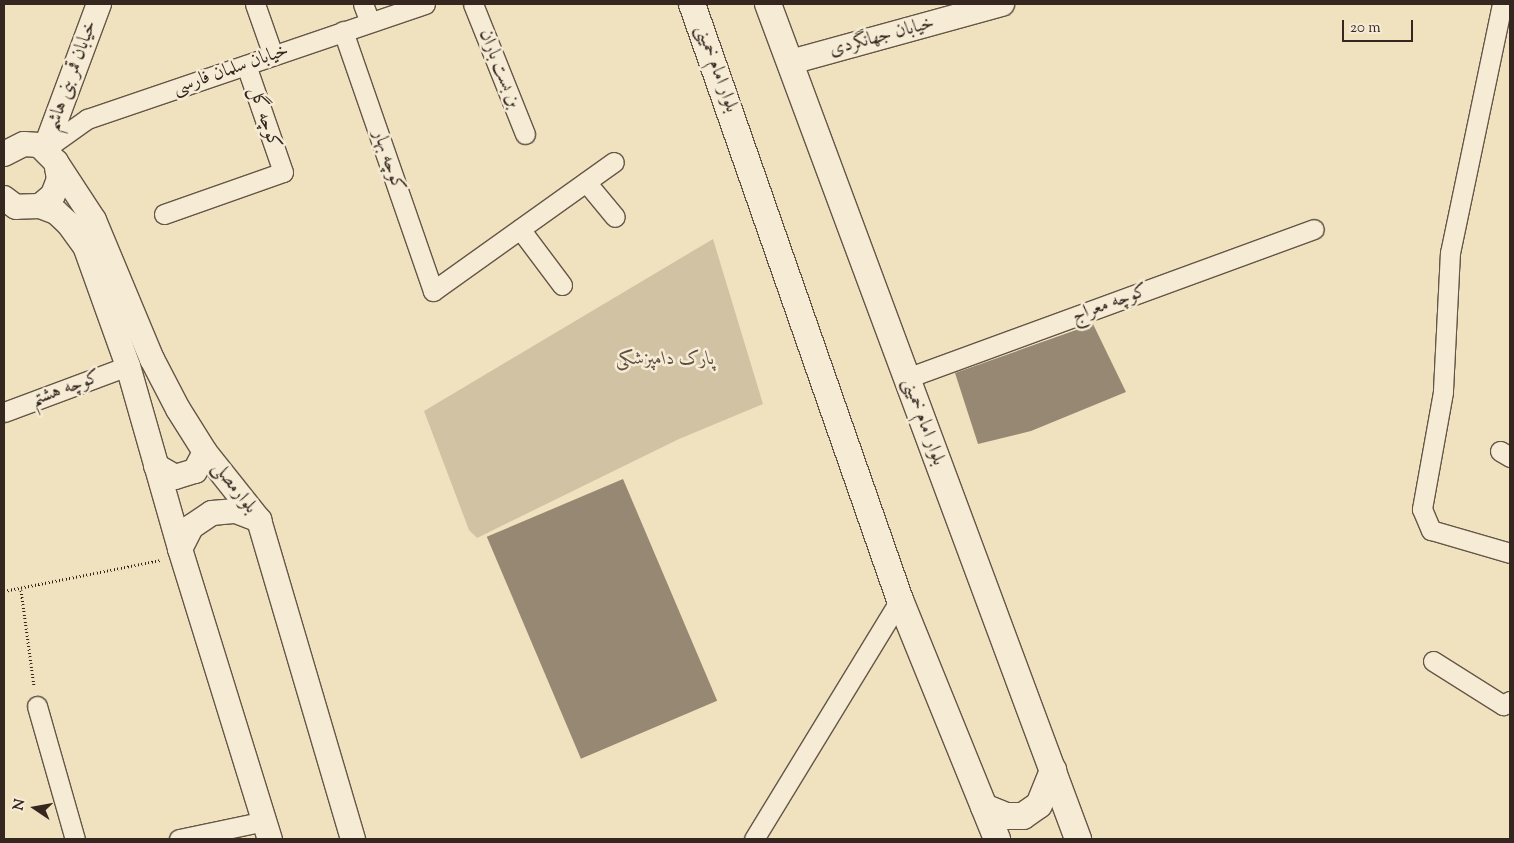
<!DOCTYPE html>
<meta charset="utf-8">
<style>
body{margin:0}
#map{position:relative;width:1514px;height:843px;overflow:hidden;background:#f1e2bf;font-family:"Sorts Mill Goudy",Amiri,serif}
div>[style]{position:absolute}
.green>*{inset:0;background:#d1c2a4}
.building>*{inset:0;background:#978873;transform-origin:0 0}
.path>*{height:3px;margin-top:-1.5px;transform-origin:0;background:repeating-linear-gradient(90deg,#352720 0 1px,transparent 0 3.5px)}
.roads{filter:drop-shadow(1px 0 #645648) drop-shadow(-1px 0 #645648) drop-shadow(0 1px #645648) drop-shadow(0 -1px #645648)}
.minor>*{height:19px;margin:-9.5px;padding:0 9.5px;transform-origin:9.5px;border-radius:9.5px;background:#f6ecd5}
.tertiary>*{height:24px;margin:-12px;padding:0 12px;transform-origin:12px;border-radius:12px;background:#f6ecd5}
.secondary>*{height:26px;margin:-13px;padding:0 13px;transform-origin:13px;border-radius:13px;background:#f6ecd5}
span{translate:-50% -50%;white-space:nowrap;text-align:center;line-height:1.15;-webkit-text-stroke:5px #f6ecd5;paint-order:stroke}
.street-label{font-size:19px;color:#352720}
.park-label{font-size:19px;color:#5c4e41;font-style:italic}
.frame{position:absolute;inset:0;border:5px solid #352720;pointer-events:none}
.north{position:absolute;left:10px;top:783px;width:50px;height:50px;-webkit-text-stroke:4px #f6ecd5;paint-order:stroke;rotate:282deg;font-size:14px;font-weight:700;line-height:20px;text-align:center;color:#352720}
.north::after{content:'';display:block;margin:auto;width:18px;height:22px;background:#352720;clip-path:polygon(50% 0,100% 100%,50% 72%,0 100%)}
.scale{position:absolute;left:1342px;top:20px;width:71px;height:22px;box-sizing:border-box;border:2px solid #352720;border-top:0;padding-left:6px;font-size:15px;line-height:18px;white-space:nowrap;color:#352720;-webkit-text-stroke:4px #f6ecd5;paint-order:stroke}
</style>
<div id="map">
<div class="green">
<i style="clip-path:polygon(713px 239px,763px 404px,679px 439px,477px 538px,469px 530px,424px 411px)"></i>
</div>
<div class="building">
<i style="clip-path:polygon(1093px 324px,1126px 392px,1031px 431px,978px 444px,955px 373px)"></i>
<i style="left:623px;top:479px;width:241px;height:148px;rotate:67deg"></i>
</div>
<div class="path">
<i style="left:21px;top:590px;width:97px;rotate:82.3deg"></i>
<i style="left:4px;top:591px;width:159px;rotate:-11.2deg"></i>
</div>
<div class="roads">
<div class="minor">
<i style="left:255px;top:4px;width:54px;rotate:70.6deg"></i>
<i style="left:363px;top:4px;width:19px;rotate:69deg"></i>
<i style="left:473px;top:4px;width:140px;rotate:68.2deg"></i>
<i style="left:1502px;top:4px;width:253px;rotate:101.8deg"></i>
<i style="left:1450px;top:252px;width:140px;rotate:92.9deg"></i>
<i style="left:1443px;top:392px;width:119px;rotate:100.2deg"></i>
<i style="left:1422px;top:509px;width:23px;rotate:67deg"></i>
<i style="left:1431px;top:530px;width:82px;rotate:16.2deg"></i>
<i style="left:343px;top:31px;width:275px;rotate:70.9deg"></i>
<i style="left:433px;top:291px;width:222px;rotate:-35.5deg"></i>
<i style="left:45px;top:149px;width:52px;rotate:-35.5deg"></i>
<i style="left:87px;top:119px;width:357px;rotate:-18.8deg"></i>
<i style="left:586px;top:182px;width:45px;rotate:50.4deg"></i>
<i style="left:164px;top:214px;width:126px;rotate:-19.4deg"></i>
<i style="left:283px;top:172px;width:113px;rotate:-109.1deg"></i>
<i style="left:520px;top:229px;width:70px;rotate:53.1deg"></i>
<i style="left:907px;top:378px;width:433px;rotate:-20.1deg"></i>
<i style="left:4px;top:412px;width:132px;rotate:-20.4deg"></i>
<i style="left:1500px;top:451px;width:12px;rotate:31deg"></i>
<i style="left:1433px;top:661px;width:83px;rotate:32.2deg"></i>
<i style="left:1503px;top:705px;width:8px;rotate:-30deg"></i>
<i style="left:37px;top:706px;width:138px;rotate:74.1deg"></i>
<i style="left:179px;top:839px;width:88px;rotate:-11.8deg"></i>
<i style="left:754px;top:839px;width:280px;rotate:-58.6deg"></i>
</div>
<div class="tertiary">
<i style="left:791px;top:62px;width:219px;rotate:-15.4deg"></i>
<i style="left:45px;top:149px;width:155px;rotate:-69.6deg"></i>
<i style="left:4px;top:154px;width:22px;rotate:-27deg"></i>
<i style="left:24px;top:144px;width:15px;rotate:4deg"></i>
<i style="left:39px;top:145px;width:24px;rotate:45deg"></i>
<i style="left:56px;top:162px;width:17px;rotate:80deg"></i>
<i style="left:59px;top:179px;width:17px;rotate:111deg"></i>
<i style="left:53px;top:195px;width:17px;rotate:140deg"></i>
<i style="left:40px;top:206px;width:24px;rotate:178deg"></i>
<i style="left:16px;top:207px;width:15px;rotate:-143deg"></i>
<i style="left:56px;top:162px;width:69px;rotate:56.8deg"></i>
<i style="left:94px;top:220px;width:151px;rotate:67.4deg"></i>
<i style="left:152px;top:359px;width:56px;rotate:62.5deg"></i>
<i style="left:178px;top:409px;width:51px;rotate:57.9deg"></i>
<i style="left:205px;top:452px;width:87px;rotate:51.5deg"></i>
<i style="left:259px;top:520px;width:333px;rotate:73.6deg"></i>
<i style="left:40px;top:206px;width:17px;rotate:21deg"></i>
<i style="left:56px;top:212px;width:16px;rotate:43deg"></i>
<i style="left:68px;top:223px;width:29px;rotate:54deg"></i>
<i style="left:85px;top:246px;width:127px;rotate:70.3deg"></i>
<i style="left:128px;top:366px;width:190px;rotate:74.1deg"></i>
<i style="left:180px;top:549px;width:304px;rotate:72.8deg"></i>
<i style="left:156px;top:466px;width:22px;rotate:30deg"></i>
<i style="left:175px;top:477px;width:21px;rotate:-17deg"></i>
<i style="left:195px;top:471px;width:21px;rotate:-62deg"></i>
<i style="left:180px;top:549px;width:25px;rotate:-63deg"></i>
<i style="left:191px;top:527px;width:25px;rotate:-34deg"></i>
<i style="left:212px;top:513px;width:24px;rotate:-5deg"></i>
<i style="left:236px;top:511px;width:25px;rotate:21deg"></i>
</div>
<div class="secondary">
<i style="left:692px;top:4px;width:631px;rotate:70.76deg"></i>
<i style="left:900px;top:600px;width:258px;rotate:67.9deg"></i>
<i style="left:768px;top:4px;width:891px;rotate:69.63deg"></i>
<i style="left:984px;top:807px;width:24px;rotate:22deg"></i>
<i style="left:1006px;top:816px;width:17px"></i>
<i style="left:1023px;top:816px;width:19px;rotate:-35deg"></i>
<i style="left:1039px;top:805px;width:38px;rotate:-68deg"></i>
</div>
</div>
<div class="street-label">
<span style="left:882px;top:37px;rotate:-15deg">خیابان جهانگردی</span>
<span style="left:499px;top:69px;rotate:68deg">بن بست باران</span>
<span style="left:716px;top:69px;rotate:70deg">بلوار امام خمینی</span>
<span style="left:231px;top:70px;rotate:-19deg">خیابان سلمان فارسی</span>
<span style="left:72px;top:76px;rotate:-70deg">خیابان قمر بنی هاشم</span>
<span style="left:264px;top:118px;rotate:71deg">کوچه گل</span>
<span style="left:388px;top:161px;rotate:71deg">کوچه بهار</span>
<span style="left:1110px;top:304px;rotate:-20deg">کوچه معراج</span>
<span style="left:66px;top:389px;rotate:-20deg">کوچه هشتم</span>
<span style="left:923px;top:422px;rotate:70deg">بلوار امام خمینی</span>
<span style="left:234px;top:488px;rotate:52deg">بلوارمصلی</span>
</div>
<div class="park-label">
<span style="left:665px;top:360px">پارک دامپزشکی</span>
</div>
<div class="frame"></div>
<div class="north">N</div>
<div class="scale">20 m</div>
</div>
